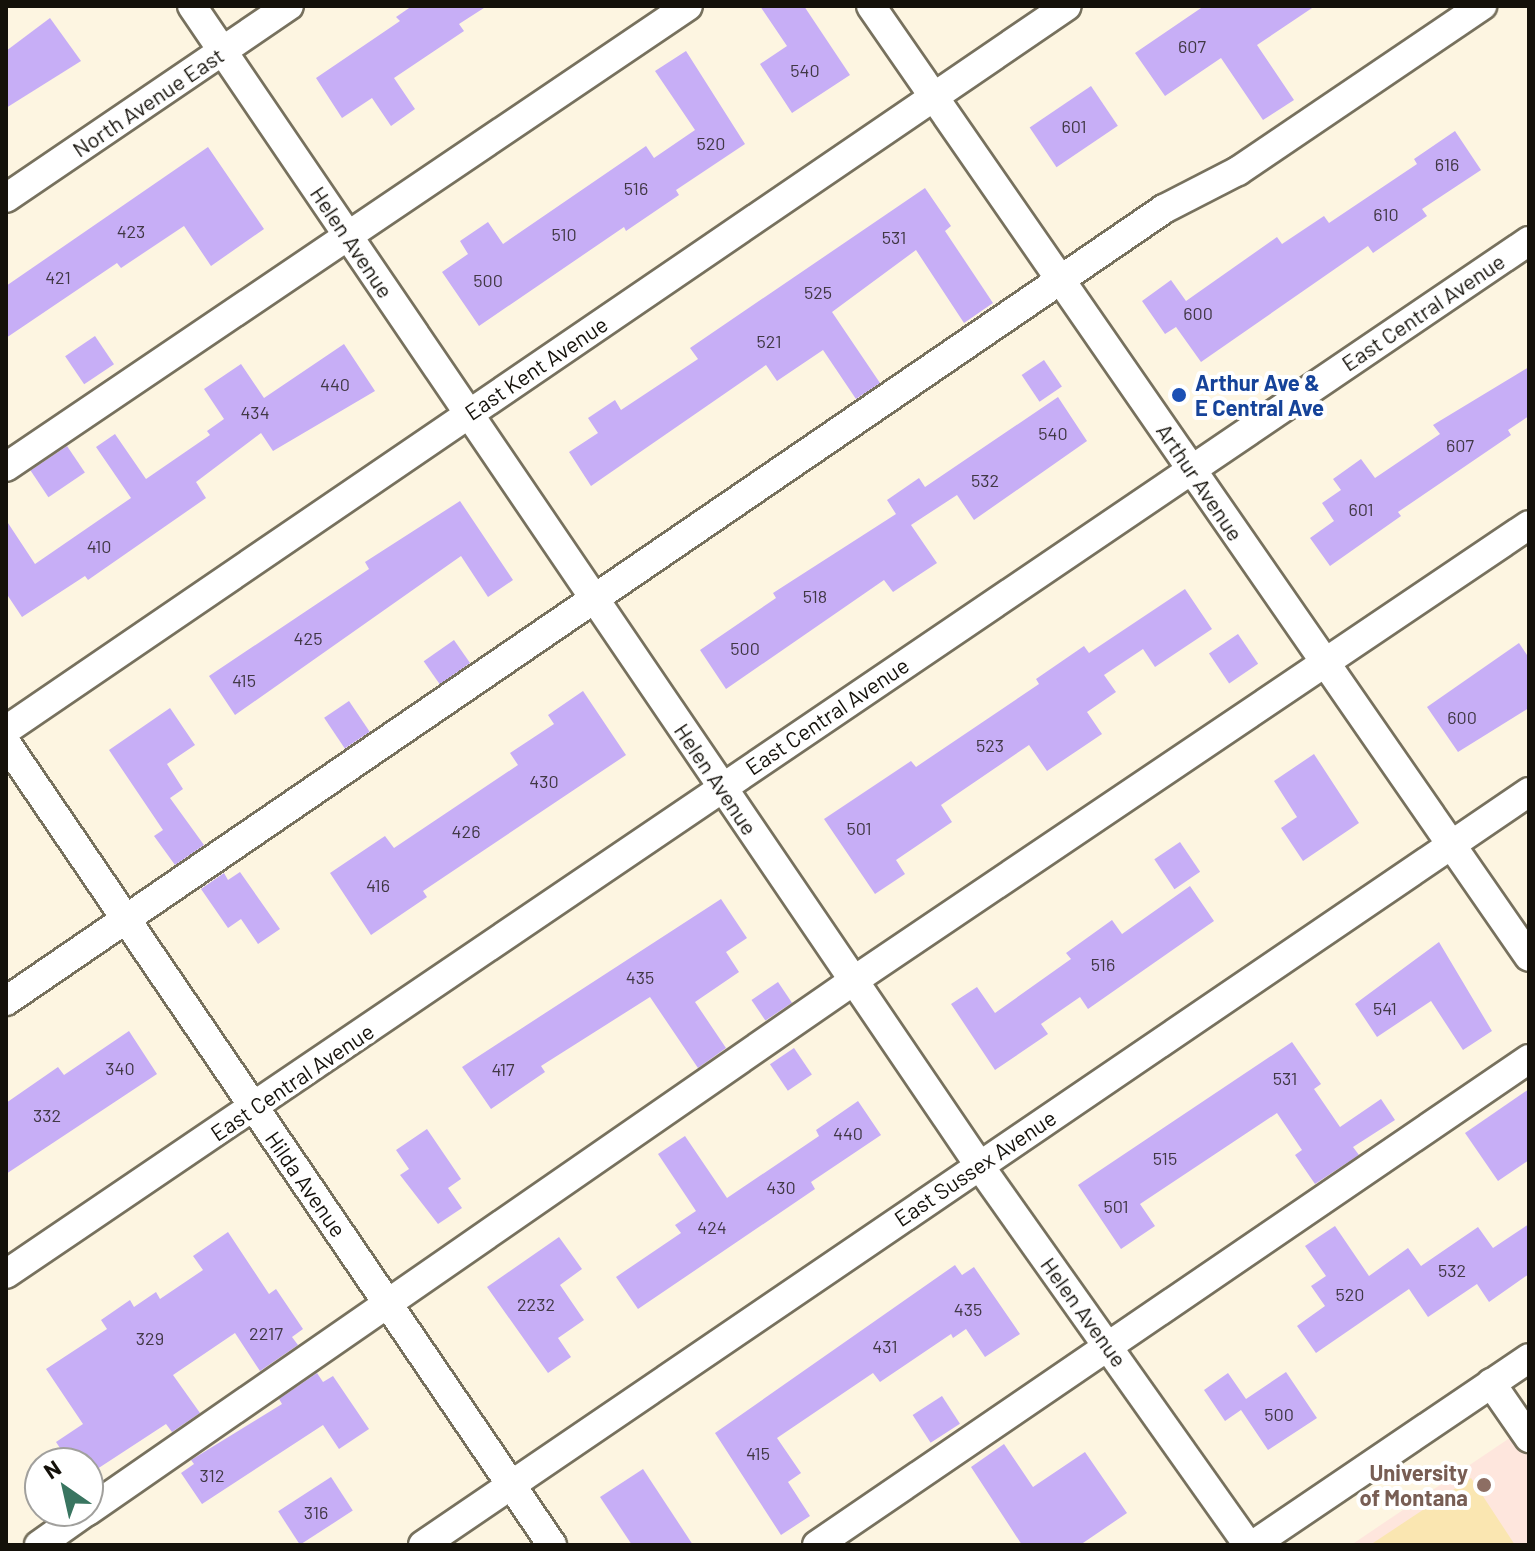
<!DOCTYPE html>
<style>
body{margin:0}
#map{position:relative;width:1535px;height:1551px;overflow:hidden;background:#fdf5e1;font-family:Barlow,sans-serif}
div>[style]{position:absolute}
.education>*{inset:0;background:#fee6dd}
.green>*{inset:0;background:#fae6b1}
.building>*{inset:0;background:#c7aef6;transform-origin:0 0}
.roads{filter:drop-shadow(2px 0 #77715e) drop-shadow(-2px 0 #77715e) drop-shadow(0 2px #77715e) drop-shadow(0 -2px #77715e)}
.minor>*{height:28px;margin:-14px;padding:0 14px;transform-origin:14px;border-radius:14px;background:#fff}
.dots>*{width:22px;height:22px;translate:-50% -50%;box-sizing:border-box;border:4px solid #fff;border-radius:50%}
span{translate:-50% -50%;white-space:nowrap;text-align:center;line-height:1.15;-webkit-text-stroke:8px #fff;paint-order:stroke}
.number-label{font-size:18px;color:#413845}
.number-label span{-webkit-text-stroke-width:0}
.street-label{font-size:22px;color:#14110a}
.transit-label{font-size:22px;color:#164399;font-weight:700}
.left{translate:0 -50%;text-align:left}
.education-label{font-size:22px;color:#785e54;font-weight:700}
.right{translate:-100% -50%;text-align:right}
.frame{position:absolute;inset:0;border:8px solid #14110a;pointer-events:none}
.north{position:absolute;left:24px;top:1447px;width:80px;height:80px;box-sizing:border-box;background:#fff;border:2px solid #a1a09d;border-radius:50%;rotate:326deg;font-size:22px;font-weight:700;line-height:32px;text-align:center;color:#14110a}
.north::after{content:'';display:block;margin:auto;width:28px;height:36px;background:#397560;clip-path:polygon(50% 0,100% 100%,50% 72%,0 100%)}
</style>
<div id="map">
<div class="education">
<i style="clip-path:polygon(1529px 1425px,1529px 1545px,1351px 1545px)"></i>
</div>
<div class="green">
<i style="clip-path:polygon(1471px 1478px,1515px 1545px,1370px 1545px)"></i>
</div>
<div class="building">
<i style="clip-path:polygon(412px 6px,487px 6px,459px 24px,464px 31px,394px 78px,415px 109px,391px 126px,372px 98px,342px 118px,316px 78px,400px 21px,396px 17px)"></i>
<i style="clip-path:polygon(760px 6px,804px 6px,850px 75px,792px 113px,760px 64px,787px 46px)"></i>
<i style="clip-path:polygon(1204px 6px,1315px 6px,1257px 45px,1294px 100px,1263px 120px,1221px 58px,1165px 96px,1135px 53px)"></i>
<i style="clip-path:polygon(50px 18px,81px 61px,6px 108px,6px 51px)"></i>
<i style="clip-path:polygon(686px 51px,745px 144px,676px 190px,679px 195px,626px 231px,624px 227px,479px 326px,442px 272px,468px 254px,460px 241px,488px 222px,503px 244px,646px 146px,654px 158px,695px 130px,655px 71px)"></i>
<i style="left:1091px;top:86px;width:48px;height:74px;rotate:56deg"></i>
<i style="clip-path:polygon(1455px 131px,1481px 170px,1422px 209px,1427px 216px,1373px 253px,1368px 246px,1201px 362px,1176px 327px,1165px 334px,1142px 301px,1171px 280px,1186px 301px,1277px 237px,1282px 244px,1324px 216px,1329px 223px,1417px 164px,1414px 159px)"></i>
<i style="clip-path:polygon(208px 147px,264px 229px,211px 266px,184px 226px,121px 268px,117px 263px,6px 338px,6px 286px)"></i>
<i style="clip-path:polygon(925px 188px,951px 226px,945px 231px,993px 303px,964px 323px,916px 250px,832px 312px,880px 383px,856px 399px,823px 350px,777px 381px,766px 365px,591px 486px,569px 452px,598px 433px,588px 418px,615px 400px,621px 410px,698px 359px,690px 348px)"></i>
<i style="left:95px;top:336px;width:34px;height:36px;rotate:56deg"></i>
<i style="clip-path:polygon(344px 344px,375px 391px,273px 451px,261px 433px,196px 482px,206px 498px,88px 580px,85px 576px,22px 617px,6px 593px,6px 520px,35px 564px,131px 498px,96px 447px,115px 434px,146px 479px,210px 435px,207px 431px,224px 419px,204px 389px,241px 364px,264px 398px)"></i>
<i style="left:1044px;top:360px;width:32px;height:27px;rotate:56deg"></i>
<i style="clip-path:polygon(1529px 367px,1529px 416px,1508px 430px,1511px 435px,1398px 512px,1401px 516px,1330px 566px,1310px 538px,1334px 521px,1322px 503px,1341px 490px,1333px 479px,1361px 459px,1375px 478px,1440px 434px,1433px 425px)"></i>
<i style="clip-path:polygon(1058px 397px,1087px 441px,974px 520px,957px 495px,911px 525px,937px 563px,893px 592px,884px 580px,726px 689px,700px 650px,776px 598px,773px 593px,896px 514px,887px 500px,919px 478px,925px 487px)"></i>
<i style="left:67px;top:446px;width:32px;height:44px;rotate:56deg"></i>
<i style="clip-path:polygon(460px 501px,513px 580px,488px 597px,461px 556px,235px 715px,209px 676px,369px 569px,365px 562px)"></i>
<i style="clip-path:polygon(1185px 589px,1212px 629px,1155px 667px,1143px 649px,1104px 675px,1116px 692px,1087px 712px,1102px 734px,1047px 771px,1029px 745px,941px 805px,952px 822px,896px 860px,905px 874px,875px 894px,824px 819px,911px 761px,916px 767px,1039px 684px,1036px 679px,1084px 646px,1089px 653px)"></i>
<i style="left:1238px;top:634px;width:36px;height:35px;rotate:56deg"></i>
<i style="left:454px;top:640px;width:28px;height:37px;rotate:55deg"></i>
<i style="clip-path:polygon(1519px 643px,1529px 658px,1529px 708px,1458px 752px,1427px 707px)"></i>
<i style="clip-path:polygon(583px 691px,626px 755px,423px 891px,427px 897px,371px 935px,330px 873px,385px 836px,394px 848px,518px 765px,510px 753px,554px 724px,548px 715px)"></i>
<i style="left:349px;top:701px;width:37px;height:30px;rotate:56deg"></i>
<i style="clip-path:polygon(170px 708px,195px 745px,167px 764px,183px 789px,170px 798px,204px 845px,175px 865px,154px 836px,163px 830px,109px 750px)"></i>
<i style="clip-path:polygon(1314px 754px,1359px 823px,1303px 861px,1281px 828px,1297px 817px,1274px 781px)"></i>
<i style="left:1180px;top:842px;width:36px;height:31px;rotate:56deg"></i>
<i style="clip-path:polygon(240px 872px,280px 929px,258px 944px,241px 919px,228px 928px,201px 889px,224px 873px,228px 880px)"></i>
<i style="clip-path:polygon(1190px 886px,1214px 921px,1088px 1009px,1080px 997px,1041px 1024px,1048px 1034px,995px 1070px,951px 1004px,977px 987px,995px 1013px,1071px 959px,1066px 953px,1112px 920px,1122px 934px)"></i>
<i style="clip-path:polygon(721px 899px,747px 938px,726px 952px,739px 972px,695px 1002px,726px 1048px,698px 1068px,650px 997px,541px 1066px,545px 1072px,491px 1109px,462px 1067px)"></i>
<i style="clip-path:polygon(1439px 942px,1492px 1031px,1463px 1050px,1431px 1001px,1377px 1037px,1355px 1004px)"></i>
<i style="left:778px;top:982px;width:25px;height:32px;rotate:56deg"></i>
<i style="clip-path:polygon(129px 1031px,157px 1074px,6px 1174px,6px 1103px,58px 1067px,64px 1075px)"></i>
<i style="clip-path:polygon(1292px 1042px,1321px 1084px,1314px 1089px,1340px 1127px,1381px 1099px,1395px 1120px,1353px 1147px,1359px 1155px,1315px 1184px,1295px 1155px,1302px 1150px,1277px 1113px,1140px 1204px,1155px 1226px,1121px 1249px,1078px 1185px)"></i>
<i style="left:794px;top:1048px;width:32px;height:29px;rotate:56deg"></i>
<i style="clip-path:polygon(1529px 1089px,1529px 1160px,1498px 1181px,1465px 1133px)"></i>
<i style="clip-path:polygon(858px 1101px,881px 1135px,811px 1182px,815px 1189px,638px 1309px,616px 1277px,681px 1233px,675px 1225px,696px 1211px,658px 1154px,685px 1136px,727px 1198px,819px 1136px,816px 1130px)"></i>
<i style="clip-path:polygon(427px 1129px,461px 1179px,448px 1188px,462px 1208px,438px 1224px,400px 1175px,409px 1169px,396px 1150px)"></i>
<i style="clip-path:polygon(1529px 1224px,1529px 1274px,1489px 1302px,1477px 1284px,1428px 1317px,1409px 1289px,1316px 1353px,1297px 1326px,1325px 1306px,1311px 1286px,1326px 1276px,1305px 1246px,1335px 1226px,1369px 1276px,1408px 1248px,1421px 1266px,1478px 1227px,1493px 1248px)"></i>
<i style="clip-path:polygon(228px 1232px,269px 1294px,276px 1289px,303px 1329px,292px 1337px,298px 1345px,260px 1371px,235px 1333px,173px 1375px,200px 1413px,172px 1432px,166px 1424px,88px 1475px,88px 1463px,70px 1463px,56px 1442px,83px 1424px,46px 1369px,107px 1329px,101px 1320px,130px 1300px,134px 1307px,156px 1292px,160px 1299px,203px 1270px,193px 1256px)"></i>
<i style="clip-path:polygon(559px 1237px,582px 1269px,560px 1285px,584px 1320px,558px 1338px,571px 1357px,548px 1373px,487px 1287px)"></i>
<i style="clip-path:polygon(955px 1265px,962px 1275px,974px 1267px,1020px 1334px,985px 1357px,966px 1329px,953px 1338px,951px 1334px,880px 1382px,873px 1373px,777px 1438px,801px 1473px,788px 1482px,810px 1516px,781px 1535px,715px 1433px)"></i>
<i style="clip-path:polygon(1286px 1372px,1317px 1418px,1268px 1450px,1241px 1410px,1225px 1421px,1204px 1390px,1228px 1373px,1246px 1399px)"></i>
<i style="clip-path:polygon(317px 1373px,323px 1382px,333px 1376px,369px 1429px,339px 1449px,323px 1425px,202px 1504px,181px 1473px,194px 1464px,191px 1460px,282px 1404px,279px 1399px)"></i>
<i style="left:942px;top:1396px;width:33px;height:35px;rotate:57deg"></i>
<i style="clip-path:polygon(1004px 1444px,1033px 1487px,1085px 1452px,1127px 1513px,1080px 1545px,1022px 1545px,971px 1467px)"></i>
<i style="clip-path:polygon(643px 1469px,693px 1545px,632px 1545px,600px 1497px)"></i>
<i style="left:331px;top:1477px;width:40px;height:63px;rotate:57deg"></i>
</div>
<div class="roads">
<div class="minor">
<i style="left:192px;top:6px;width:1401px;rotate:55.82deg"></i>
<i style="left:979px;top:1165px;width:466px;rotate:54.7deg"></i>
<i style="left:871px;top:6px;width:1156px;rotate:55.32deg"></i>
<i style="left:6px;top:198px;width:342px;rotate:-34.2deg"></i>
<i style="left:6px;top:467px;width:823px;rotate:-34.06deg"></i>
<i style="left:6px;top:730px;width:1284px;rotate:-34.31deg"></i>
<i style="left:6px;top:743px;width:970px;rotate:55.75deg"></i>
<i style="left:6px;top:1001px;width:1403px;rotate:-34.37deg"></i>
<i style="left:1164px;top:209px;width:83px;rotate:-27.2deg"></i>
<i style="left:1238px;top:171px;width:295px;rotate:-34.1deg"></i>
<i style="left:6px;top:1274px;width:1840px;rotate:-34.15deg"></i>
<i style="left:1491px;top:1383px;width:67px;rotate:55.4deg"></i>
<i style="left:88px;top:1511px;width:931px;rotate:-34.71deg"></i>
<i style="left:853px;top:981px;width:815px;rotate:-34deg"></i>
<i style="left:39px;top:1545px;width:59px;rotate:-35.3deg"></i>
<i style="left:423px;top:1545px;width:1338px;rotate:-34.25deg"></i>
<i style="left:817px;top:1545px;width:862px;rotate:-34.32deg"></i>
<i style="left:1253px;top:1545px;width:333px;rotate:-34.1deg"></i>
</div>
</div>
<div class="dots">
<i style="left:1179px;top:395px;background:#1a4fb4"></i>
<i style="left:1484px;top:1485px;background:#8d6e63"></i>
</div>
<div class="number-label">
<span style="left:1192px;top:46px">607</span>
<span style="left:805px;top:70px">540</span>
<span style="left:1074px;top:126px">601</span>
<span style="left:711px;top:143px">520</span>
<span style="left:1447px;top:164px">616</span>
<span style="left:636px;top:188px">516</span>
<span style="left:1386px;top:214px">610</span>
<span style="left:131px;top:231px">423</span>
<span style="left:564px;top:234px">510</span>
<span style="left:894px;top:237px">531</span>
<span style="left:58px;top:277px">421</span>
<span style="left:488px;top:280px">500</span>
<span style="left:818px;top:292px">525</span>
<span style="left:1198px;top:313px">600</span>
<span style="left:769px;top:341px">521</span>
<span style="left:335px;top:384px">440</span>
<span style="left:255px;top:412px">434</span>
<span style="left:1053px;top:433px">540</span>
<span style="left:1460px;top:445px">607</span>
<span style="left:985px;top:480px">532</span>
<span style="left:1361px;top:509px">601</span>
<span style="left:99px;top:546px">410</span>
<span style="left:815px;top:596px">518</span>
<span style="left:308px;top:638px">425</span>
<span style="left:745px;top:648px">500</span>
<span style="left:244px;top:680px">415</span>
<span style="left:1462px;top:717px">600</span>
<span style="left:990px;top:745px">523</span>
<span style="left:544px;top:781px">430</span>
<span style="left:859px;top:828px">501</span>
<span style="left:466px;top:831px">426</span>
<span style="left:378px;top:885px">416</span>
<span style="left:1103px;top:964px">516</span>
<span style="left:640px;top:977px">435</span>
<span style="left:1385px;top:1008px">541</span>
<span style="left:120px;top:1068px">340</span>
<span style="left:503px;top:1069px">417</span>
<span style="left:1285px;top:1078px">531</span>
<span style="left:47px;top:1115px">332</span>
<span style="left:848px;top:1133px">440</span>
<span style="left:1165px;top:1158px">515</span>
<span style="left:781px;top:1187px">430</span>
<span style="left:1116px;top:1206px">501</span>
<span style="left:712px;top:1227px">424</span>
<span style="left:1452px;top:1270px">532</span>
<span style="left:1350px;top:1294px">520</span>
<span style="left:536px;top:1304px">2232</span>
<span style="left:968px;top:1309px">435</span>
<span style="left:266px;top:1333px">2217</span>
<span style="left:150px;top:1338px">329</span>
<span style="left:885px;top:1346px">431</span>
<span style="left:1279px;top:1414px">500</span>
<span style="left:758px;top:1453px">415</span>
<span style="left:212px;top:1475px">312</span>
<span style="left:316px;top:1512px">316</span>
</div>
<div class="street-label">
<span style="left:148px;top:102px;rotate:-34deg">North Avenue East</span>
<span style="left:352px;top:242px;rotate:56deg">Helen Avenue</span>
<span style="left:1423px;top:312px;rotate:-34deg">East Central Avenue</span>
<span style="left:536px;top:368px;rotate:-34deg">East Kent Avenue</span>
<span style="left:1200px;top:482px;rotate:56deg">Arthur Avenue</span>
<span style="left:827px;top:716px;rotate:-34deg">East Central Avenue</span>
<span style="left:716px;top:779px;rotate:56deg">Helen Avenue</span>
<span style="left:292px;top:1082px;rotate:-34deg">East Central Avenue</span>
<span style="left:975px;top:1168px;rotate:-34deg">East Sussex Avenue</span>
<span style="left:306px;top:1184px;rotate:55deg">Hilda Avenue</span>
<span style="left:1084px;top:1312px;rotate:54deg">Helen Avenue</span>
</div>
<div class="transit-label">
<span class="left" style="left:1195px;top:395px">Arthur Ave &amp;<br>E Central Ave</span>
</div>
<div class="education-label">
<span class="right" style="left:1468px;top:1485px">University<br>of Montana</span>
</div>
<div class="frame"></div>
<div class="north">N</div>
</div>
